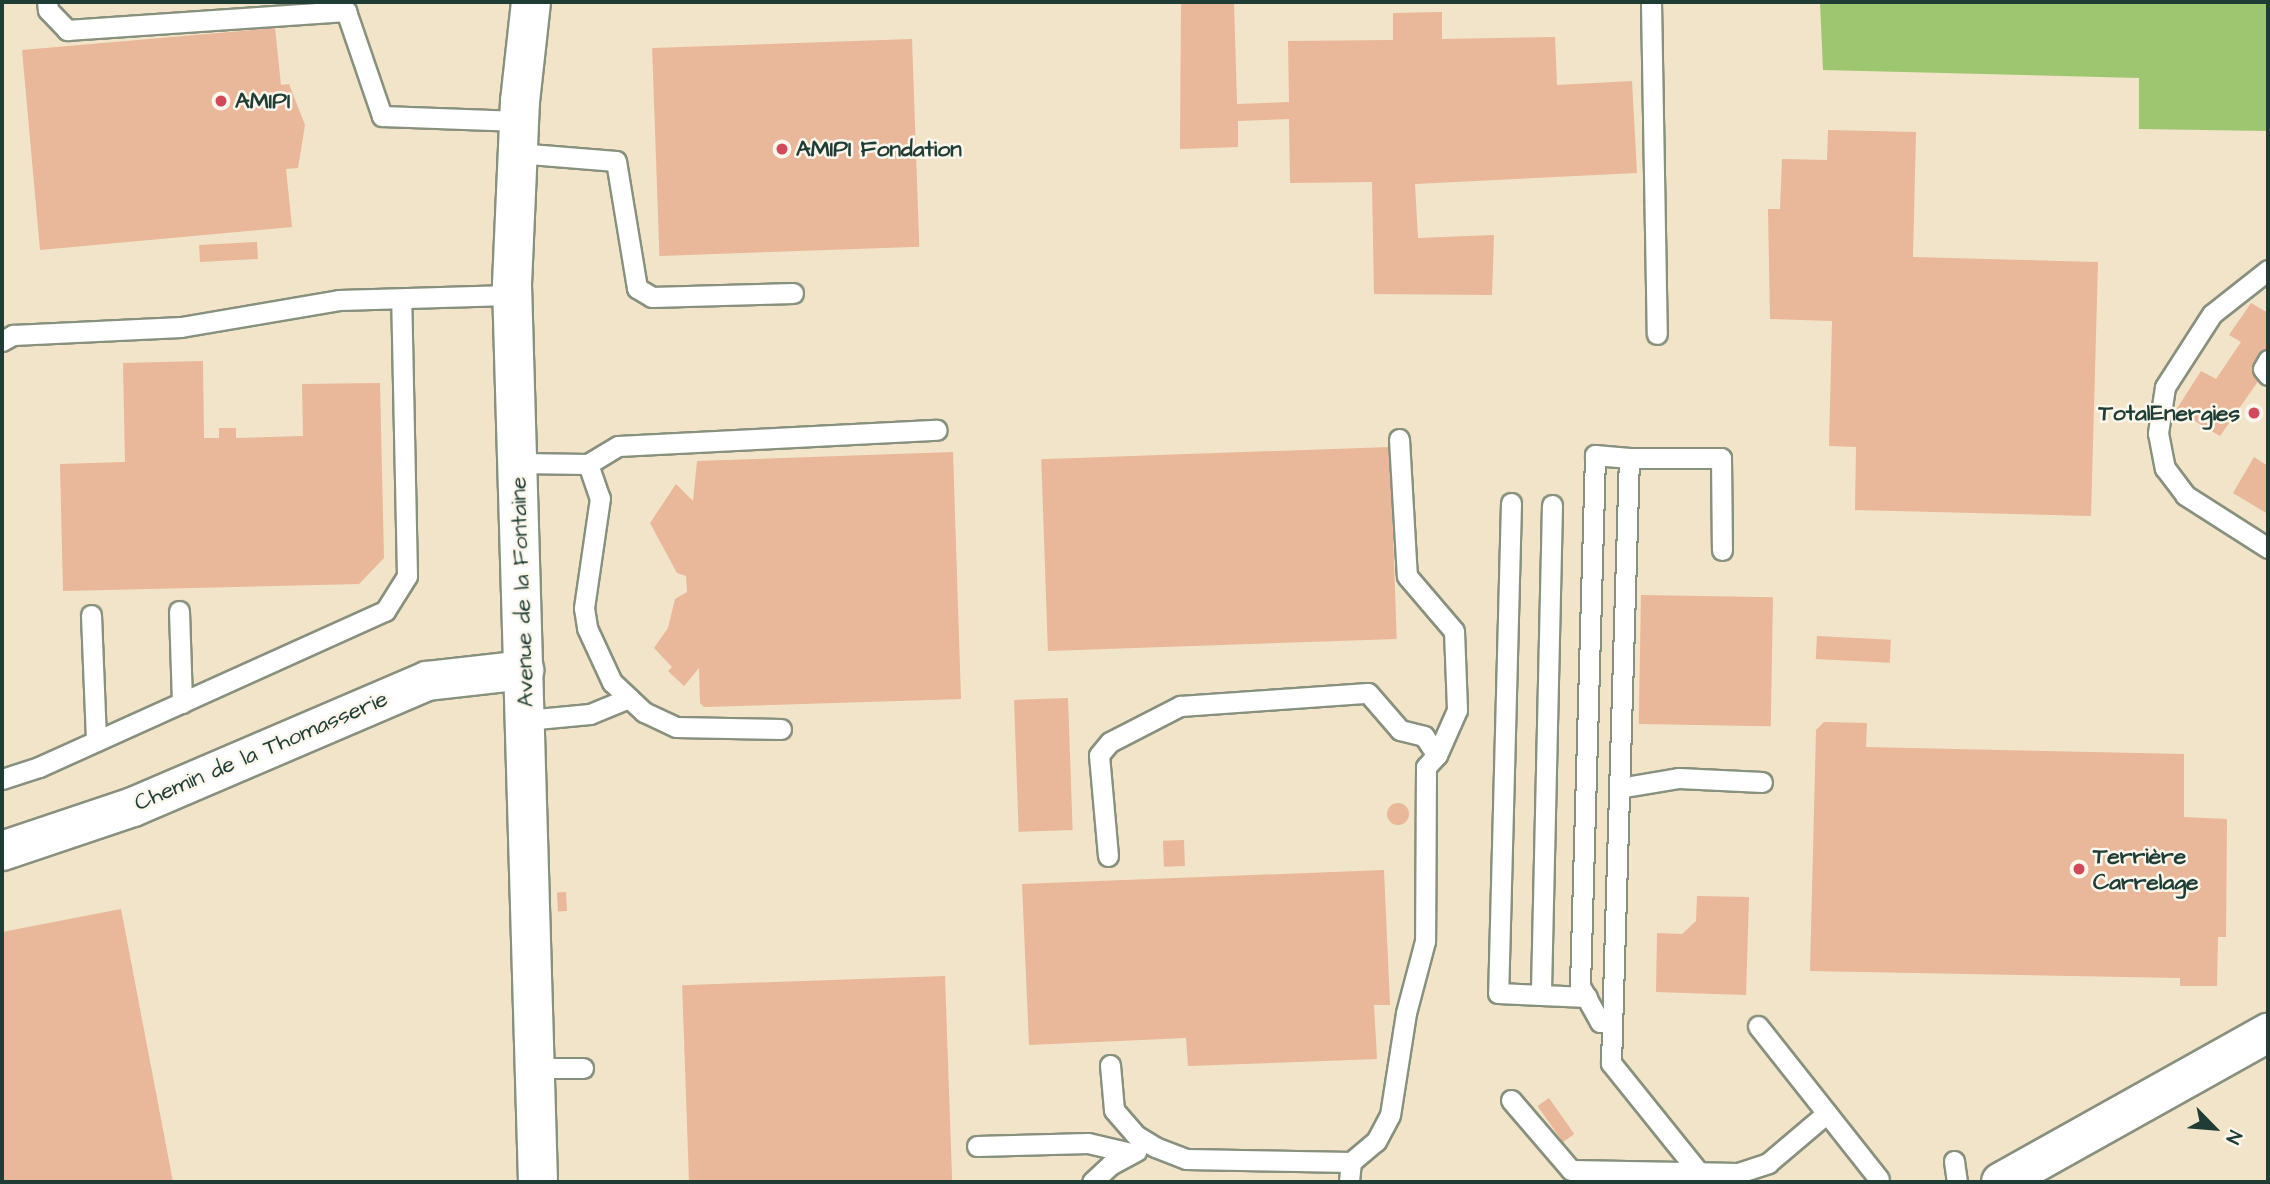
<!DOCTYPE html>
<meta charset="utf-8">
<style>
body{margin:0}
#map{position:relative;width:2270px;height:1184px;overflow:hidden;background:#f1e4c8;font-family:"Architects Daughter",sans-serif}
div>[style]{position:absolute}
.green>*{inset:0;background:#9ec671}
.building>*{inset:0;background:#e9b799;transform-origin:0 0}
.round{border-radius:50%}
.roads{filter:drop-shadow(2px 0 #88907e) drop-shadow(-2px 0 #88907e) drop-shadow(0 2px #88907e) drop-shadow(0 -2px #88907e)}
.lane>*{height:19px;margin:-9.5px;padding:0 9.5px;transform-origin:9.5px;border-radius:9.5px;background:#fff}
.street>*{height:38px;margin:-19px;padding:0 19px;transform-origin:19px;border-radius:19px;background:#fff}
.secondary>*{height:38px;margin:-19px;padding:0 19px;transform-origin:19px;border-radius:19px;background:#fff}
.dots>*{width:19px;height:19px;translate:-50% -50%;box-sizing:border-box;border:4px solid #fbf7ec;border-radius:50%}
span{translate:-50% -50%;white-space:nowrap;text-align:center;line-height:1.15;-webkit-text-stroke:5px #fbf7ec;paint-order:stroke}
.poi-label{font-size:23px;color:#1f3d34;font-weight:700}
.left{translate:0 -50%;text-align:left}
.right{translate:-100% -50%;text-align:right}
.street-label{font-size:23px;color:#1f3d34}
.frame{position:absolute;inset:0;border:4px solid #1f3d34;pointer-events:none}
.north{position:absolute;left:2179px;top:1093px;width:70px;height:70px;-webkit-text-stroke:5px #fbf7ec;paint-order:stroke;rotate:115deg;font-size:19px;font-weight:700;line-height:28px;text-align:center;color:#1f3d34}
.north::after{content:'';display:block;margin:auto;width:24px;height:32px;background:#1f3d34;clip-path:polygon(50% 0,100% 100%,50% 72%,0 100%)}
</style>
<div id="map">
<div class="green">
<i style="clip-path:polygon(1820px 2px,2268px 2px,2268px 131px,2139px 129px,2139px 78px,1823px 70px)"></i>
</div>
<div class="building">
<i style="clip-path:polygon(1181px 2px,1234px 2px,1237px 104px,1289px 102px,1288px 41px,1393px 40px,1393px 13px,1442px 12px,1442px 39px,1555px 37px,1557px 85px,1632px 81px,1637px 173px,1415px 184px,1418px 238px,1494px 235px,1492px 295px,1374px 294px,1372px 182px,1290px 183px,1289px 119px,1238px 121px,1238px 147px,1180px 149px)"></i>
<i style="clip-path:polygon(275px 28px,281px 85px,289px 84px,305px 125px,298px 168px,286px 169px,292px 227px,40px 250px,22px 50px)"></i>
<i style="left:912px;top:39px;width:208px;height:260px;rotate:88deg"></i>
<i style="clip-path:polygon(1828px 130px,1916px 132px,1913px 257px,2098px 262px,2091px 516px,1855px 510px,1856px 447px,1829px 446px,1832px 321px,1770px 319px,1768px 209px,1780px 209px,1782px 159px,1827px 160px)"></i>
<i style="left:257px;top:242px;width:17px;height:58px;rotate:87deg"></i>
<i style="clip-path:polygon(2251px 303px,2268px 313px,2268px 367px,2220px 436px,2176px 410px,2201px 371px,2216px 379px,2241px 342px,2229px 335px)"></i>
<i style="clip-path:polygon(203px 361px,204px 438px,219px 438px,219px 428px,236px 428px,236px 438px,303px 436px,302px 384px,380px 383px,384px 558px,359px 584px,63px 591px,60px 464px,125px 462px,123px 363px)"></i>
<i style="left:1390px;top:447px;width:192px;height:349px;rotate:88deg"></i>
<i style="clip-path:polygon(953px 452px,961px 699px,704px 707px,700px 703px,699px 668px,684px 686px,668px 671px,672px 667px,654px 648px,668px 628px,675px 599px,687px 592px,686px 576px,677px 573px,650px 523px,676px 484px,693px 501px,697px 461px)"></i>
<i style="clip-path:polygon(2254px 457px,2268px 466px,2268px 514px,2233px 493px)"></i>
<i style="left:1641px;top:595px;width:132px;height:129px;rotate:1deg"></i>
<i style="left:1817px;top:636px;width:74px;height:23px;rotate:3deg"></i>
<i style="left:1068px;top:698px;width:132px;height:54px;rotate:88deg"></i>
<i style="clip-path:polygon(1824px 722px,1867px 723px,1866px 747px,2184px 754px,2184px 817px,2227px 819px,2226px 937px,2218px 937px,2217px 986px,2180px 986px,2180px 978px,1810px 971px,1816px 730px)"></i>
<i class="round" style="left:1387px;top:803px;width:22px;height:22px"></i>
<i style="left:1184px;top:840px;width:26px;height:21px;rotate:88deg"></i>
<i style="clip-path:polygon(1384px 870px,1390px 1005px,1374px 1005px,1377px 1059px,1188px 1066px,1186px 1038px,1029px 1045px,1022px 884px)"></i>
<i style="left:566px;top:892px;width:19px;height:9px;rotate:87deg"></i>
<i style="clip-path:polygon(1697px 896px,1749px 897px,1746px 995px,1656px 992px,1657px 933px,1682px 934px,1696px 921px)"></i>
<i style="clip-path:polygon(121px 909px,173px 1182px,2px 1182px,2px 932px)"></i>
<i style="left:945px;top:976px;width:206px;height:263px;rotate:88deg"></i>
<i style="left:1549px;top:1098px;width:44px;height:14px;rotate:55deg"></i>
</div>
<div class="roads">
<div class="lane">
<i style="left:47px;top:2px;width:8px;rotate:83deg"></i>
<i style="left:48px;top:10px;width:28px;rotate:46deg"></i>
<i style="left:67px;top:30px;width:280px;rotate:-3.9deg"></i>
<i style="left:346px;top:11px;width:111px;rotate:71.1deg"></i>
<i style="left:382px;top:116px;width:137px;rotate:2.1deg"></i>
<i style="left:1651px;top:2px;width:332px;rotate:89deg"></i>
<i style="left:517px;top:153px;width:99px;rotate:4.6deg"></i>
<i style="left:616px;top:161px;width:129px;rotate:80.6deg"></i>
<i style="left:637px;top:288px;width:17px;rotate:31deg"></i>
<i style="left:652px;top:297px;width:141px;rotate:-1.6deg"></i>
<i style="left:2268px;top:270px;width:71px;rotate:141.8deg"></i>
<i style="left:2212px;top:314px;width:87px;rotate:122.8deg"></i>
<i style="left:2165px;top:387px;width:47px;rotate:98.7deg"></i>
<i style="left:2158px;top:433px;width:36px;rotate:79deg"></i>
<i style="left:2165px;top:468px;width:34px;rotate:53deg"></i>
<i style="left:2185px;top:495px;width:98px;rotate:32.6deg"></i>
<i style="left:2px;top:341px;width:13px;rotate:-29deg"></i>
<i style="left:13px;top:335px;width:168px;rotate:-2.7deg"></i>
<i style="left:181px;top:327px;width:160px;rotate:-9.7deg"></i>
<i style="left:339px;top:300px;width:173px;rotate:-1.7deg"></i>
<i style="left:2268px;top:360px;width:10px;rotate:119deg"></i>
<i style="left:2263px;top:369px;width:8px;rotate:50deg"></i>
<i style="left:1399px;top:439px;width:137px;rotate:86.7deg"></i>
<i style="left:1407px;top:576px;width:72px;rotate:49.5deg"></i>
<i style="left:1454px;top:631px;width:79px;rotate:87.8deg"></i>
<i style="left:1457px;top:710px;width:49px;rotate:114deg"></i>
<i style="left:518px;top:463px;width:70px;rotate:0.8deg"></i>
<i style="left:588px;top:464px;width:35px;rotate:-31deg"></i>
<i style="left:618px;top:446px;width:319px;rotate:-2.9deg"></i>
<i style="left:588px;top:464px;width:36px;rotate:71deg"></i>
<i style="left:600px;top:498px;width:111px;rotate:98.3deg"></i>
<i style="left:584px;top:608px;width:20px;rotate:81deg"></i>
<i style="left:587px;top:628px;width:60px;rotate:65.2deg"></i>
<i style="left:612px;top:682px;width:44px;rotate:43.2deg"></i>
<i style="left:644px;top:712px;width:35px;rotate:25deg"></i>
<i style="left:676px;top:727px;width:105px;rotate:1.1deg"></i>
<i style="left:1511px;top:503px;width:490px;rotate:91.5deg"></i>
<i style="left:1498px;top:993px;width:43px;rotate:2.7deg"></i>
<i style="left:1552px;top:505px;width:490px;rotate:91.3deg"></i>
<i style="left:1541px;top:995px;width:46px;rotate:2.5deg"></i>
<i style="left:179px;top:611px;width:92px;rotate:88.1deg"></i>
<i style="left:91px;top:615px;width:126px;rotate:87.7deg"></i>
<i style="left:526px;top:720px;width:64px;rotate:-5.4deg"></i>
<i style="left:590px;top:714px;width:42px;rotate:-22.3deg"></i>
<i style="left:2px;top:779px;width:39px;rotate:-18deg"></i>
<i style="left:39px;top:767px;width:380px;rotate:-24.3deg"></i>
<i style="left:385px;top:611px;width:41px;rotate:-57.8deg"></i>
<i style="left:407px;top:576px;width:276px;rotate:-91.2deg"></i>
<i style="left:1619px;top:788px;width:61px;rotate:-9.5deg"></i>
<i style="left:1679px;top:778px;width:83px;rotate:2.8deg"></i>
<i style="left:1108px;top:856px;width:101px;rotate:-95.1deg"></i>
<i style="left:1099px;top:755px;width:17px;rotate:-50deg"></i>
<i style="left:1110px;top:742px;width:79px;rotate:-27.2deg"></i>
<i style="left:1180px;top:706px;width:188px;rotate:-4deg"></i>
<i style="left:1368px;top:693px;width:49px;rotate:49.1deg"></i>
<i style="left:1400px;top:730px;width:25px;rotate:14deg"></i>
<i style="left:1424px;top:736px;width:23px;rotate:56deg"></i>
<i style="left:1437px;top:755px;width:16px;rotate:133deg"></i>
<i style="left:1426px;top:767px;width:174px;rotate:90.3deg"></i>
<i style="left:1425px;top:941px;width:74px;rotate:104.8deg"></i>
<i style="left:1406px;top:1013px;width:103px;rotate:98.9deg"></i>
<i style="left:1390px;top:1115px;width:30px;rotate:118deg"></i>
<i style="left:1376px;top:1141px;width:33px;rotate:140deg"></i>
<i style="left:1351px;top:1162px;width:20px;rotate:96deg"></i>
<i style="left:1612px;top:1022px;width:12px;rotate:180deg"></i>
<i style="left:1600px;top:1022px;width:41px;rotate:-119.1deg"></i>
<i style="left:1580px;top:986px;width:531px;rotate:-88.38deg"></i>
<i style="left:1595px;top:455px;width:34px;rotate:5deg"></i>
<i style="left:1758px;top:1026px;width:195px;rotate:51.7deg"></i>
<i style="left:1110px;top:1065px;width:45px;rotate:84.9deg"></i>
<i style="left:1114px;top:1110px;width:35px;rotate:49deg"></i>
<i style="left:1137px;top:1136px;width:21px;rotate:31deg"></i>
<i style="left:1155px;top:1147px;width:33px;rotate:21deg"></i>
<i style="left:1186px;top:1159px;width:165px;rotate:1deg"></i>
<i style="left:537px;top:1068px;width:46px"></i>
<i style="left:1511px;top:1100px;width:92px;rotate:49.4deg"></i>
<i style="left:1571px;top:1170px;width:167px;rotate:1deg"></i>
<i style="left:1738px;top:1173px;width:32px;rotate:-18deg"></i>
<i style="left:1768px;top:1163px;width:77px;rotate:-40.3deg"></i>
<i style="left:977px;top:1146px;width:111px;rotate:-1.5deg"></i>
<i style="left:1088px;top:1143px;width:44px;rotate:13.1deg"></i>
<i style="left:1954px;top:1161px;width:21px;rotate:82deg"></i>
<i style="left:1092px;top:1182px;width:25px;rotate:-43deg"></i>
<i style="left:1110px;top:1165px;width:30px;rotate:-28deg"></i>
<i style="left:1702px;top:1182px;width:7px;rotate:-98deg"></i>
<i style="left:1701px;top:1175px;width:144px;rotate:-128.8deg"></i>
<i style="left:1611px;top:1063px;width:605px;rotate:-88.3deg"></i>
<i style="left:1629px;top:458px;width:92px"></i>
<i style="left:1721px;top:458px;width:92px;rotate:89.4deg"></i>
</div>
<div class="street">
<i style="left:2px;top:851px;width:138px;rotate:-18.6deg"></i>
<i style="left:133px;top:807px;width:320px;rotate:-23.2deg"></i>
<i style="left:427px;top:681px;width:98px;rotate:-6.5deg"></i>
<i style="left:2001px;top:1182px;width:306px;rotate:-29.2deg"></i>
</div>
<div class="secondary">
<i style="left:531px;top:2px;width:100px;rotate:96.3deg"></i>
<i style="left:520px;top:101px;width:184px;rotate:92.5deg"></i>
<i style="left:512px;top:285px;width:897px;rotate:88.34deg"></i>
</div>
</div>
<div class="dots">
<i style="left:221px;top:101px;background:#d1495b"></i>
<i style="left:782px;top:149px;background:#d1495b"></i>
<i style="left:2254px;top:413px;background:#d1495b"></i>
<i style="left:2079px;top:869px;background:#d1495b"></i>
</div>
<div class="poi-label">
<span class="left" style="left:235px;top:101px">AMIPI</span>
<span class="left" style="left:796px;top:149px">AMIPI Fondation</span>
<span class="right" style="left:2240px;top:413px">TotalEnergies</span>
<span class="left" style="left:2093px;top:869px">Terrière<br>Carrelage</span>
</div>
<div class="street-label">
<span style="left:522px;top:592px;rotate:-92deg">Avenue de la Fontaine</span>
<span style="left:261px;top:751px;rotate:-23deg">Chemin de la Thomasserie</span>
</div>
<div class="frame"></div>
<div class="north">N</div>
</div>
